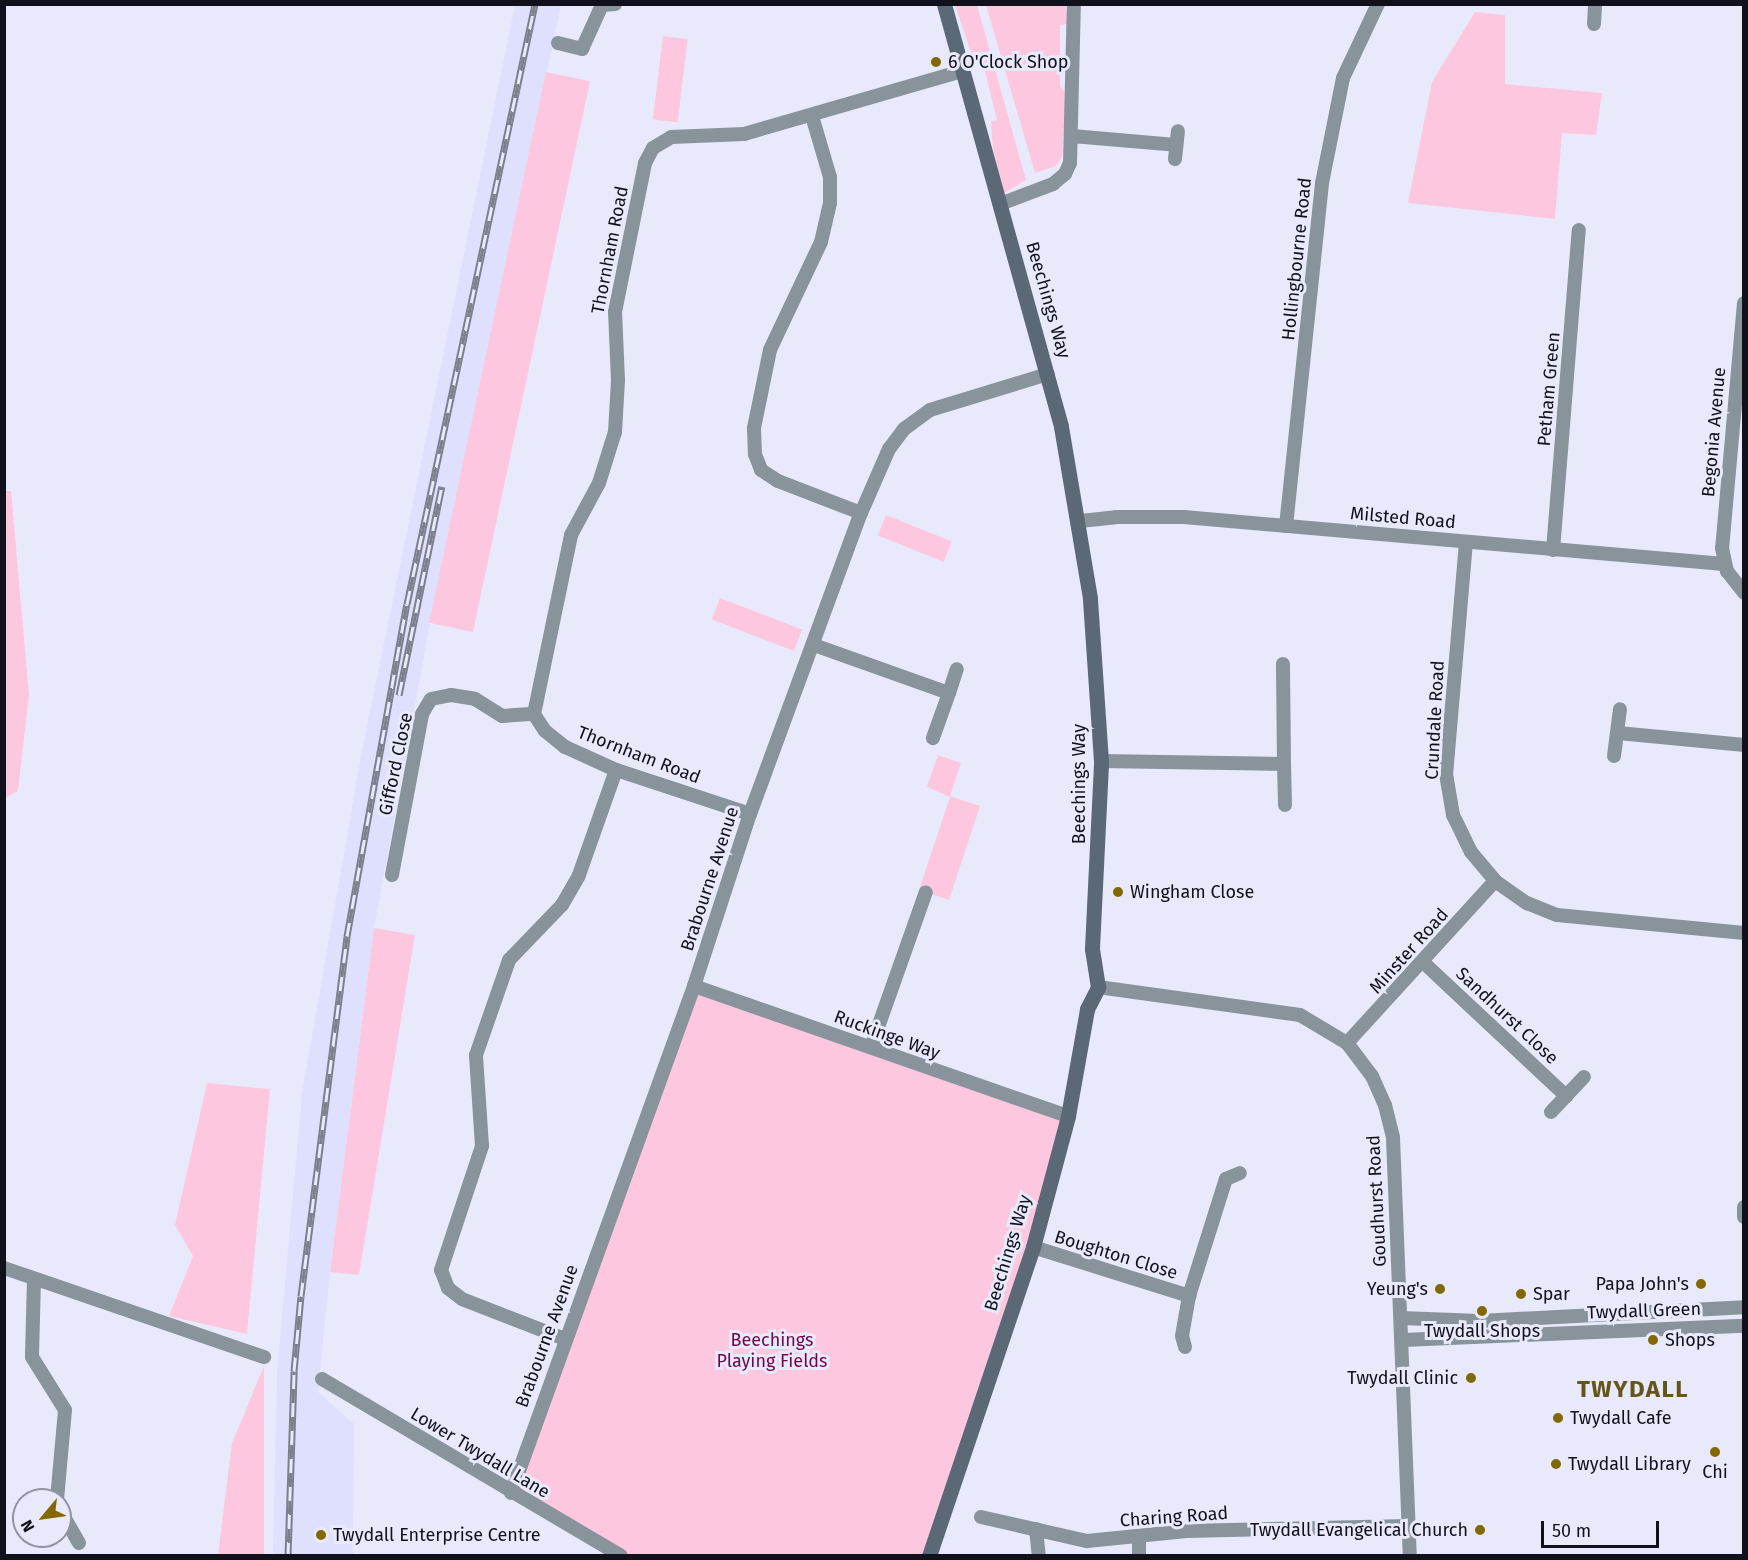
<!DOCTYPE html>
<style>
body{margin:0}
#map{position:relative;width:1748px;height:1560px;overflow:hidden;background:#e8eafb;font-family:"Fira Sans",sans-serif}
div>[style]{position:absolute}
.built>*{inset:0;background:#dee0fe}
.green>*{inset:0;background:#fdc8df;transform-origin:0 0}
.street>*{height:14px;margin:-7px;padding:0 7px;transform-origin:7px;border-radius:7px;background:#89939c}
.secondary>*{height:15px;margin:-7.5px;padding:0 7.5px;transform-origin:7.5px;border-radius:7.5px;background:#5b6976}
.rail>*{height:7px;margin-top:-3.5px;transform-origin:0;background:repeating-linear-gradient(90deg,#e8eafb 0 14px,#7e7f8c 0 28px);box-sizing:border-box;border-block:2px solid #7e7f8c}
.dots>*{width:16px;height:16px;translate:-50% -50%;box-sizing:border-box;border:3px solid #e8eafb;border-radius:50%}
span{translate:-50% -50%;white-space:nowrap;text-align:center;line-height:1.15;-webkit-text-stroke:6px #e8eafb;paint-order:stroke}
.poi-label{font-size:18px;color:#11111b}
.left{translate:0 -50%;text-align:left}
.right{translate:-100% -50%;text-align:right}
.street-label{font-size:18px;color:#11111b}
.park-label{font-size:18px;color:#710649}
.district-label{font-size:24px;color:#66551a;font-weight:700;letter-spacing:1.5px}
.frame{position:absolute;inset:0;border:6px solid #11111b;pointer-events:none}
.north{position:absolute;left:12px;top:1488px;width:60px;height:60px;box-sizing:border-box;background:#e8eafb;border:2px solid #9293a1;border-radius:50%;rotate:241deg;font-size:16px;font-weight:700;line-height:24px;text-align:center;color:#11111b}
.north::after{content:'';display:block;margin:auto;width:21px;height:27px;background:#816800;clip-path:polygon(50% 0,100% 100%,50% 72%,0 100%)}
.scale{position:absolute;left:1541px;top:1521px;width:118px;height:27px;box-sizing:border-box;border:3px solid #11111b;border-top:0;padding-left:8px;font-size:18px;line-height:21px;white-space:nowrap;color:#11111b;-webkit-text-stroke:4px #e8eafb;paint-order:stroke}
</style>
<div id="map">
<div class="built">
<i style="clip-path:polygon(515px 5px,561px 5px,430px 623px,374px 928px,330px 1272px,318px 1392px,354px 1424px,353px 1555px,273px 1556px,277px 1373px,302px 1093px,362px 751px)"></i>
</div>
<div class="green">
<i style="clip-path:polygon(955px 5px,977px 5px,1026px 180px,1004px 193px,993px 149px,991px 121px,997px 120px,983px 63px,974px 61px)"></i>
<i style="clip-path:polygon(986px 5px,1066px 5px,1067px 24px,1060px 25px,1060px 86px,1066px 94px,1062px 157px,1056px 166px,1035px 173px)"></i>
<i style="clip-path:polygon(1475px 12px,1505px 15px,1505px 84px,1602px 93px,1596px 135px,1562px 133px,1555px 219px,1408px 203px,1432px 82px)"></i>
<i style="left:663px;top:36px;width:25px;height:84px;rotate:7deg"></i>
<i style="left:546px;top:72px;width:45px;height:563px;rotate:12deg"></i>
<i style="clip-path:polygon(4px 491px,11px 491px,29px 695px,18px 791px,5px 798px)"></i>
<i style="left:886px;top:515px;width:71px;height:22px;rotate:22deg"></i>
<i style="left:720px;top:598px;width:88px;height:23px;rotate:21deg"></i>
<i style="clip-path:polygon(938px 755px,961px 763px,950px 796px,980px 806px,949px 900px,919px 890px,950px 797px,927px 787px)"></i>
<i style="clip-path:polygon(374px 928px,415px 935px,359px 1275px,330px 1272px)"></i>
<i style="clip-path:polygon(694px 986px,1068px 1116px,929px 1555px,621px 1555px,511px 1493px)"></i>
<i style="clip-path:polygon(207px 1083px,270px 1089px,247px 1334px,169px 1316px,193px 1256px,175px 1225px)"></i>
<i style="clip-path:polygon(264px 1366px,264px 1555px,218px 1555px,232px 1443px)"></i>
</div>
<div class="street">
<i style="left:1594px;top:24px;width:20px;rotate:-87deg"></i>
<i style="left:558px;top:43px;width:25px;rotate:14deg"></i>
<i style="left:582px;top:49px;width:48px;rotate:-65.6deg"></i>
<i style="left:602px;top:5px;width:13px;rotate:-4deg"></i>
<i style="left:812px;top:116px;width:64px;rotate:73.6deg"></i>
<i style="left:830px;top:177px;width:26px;rotate:90deg"></i>
<i style="left:830px;top:203px;width:40px;rotate:103deg"></i>
<i style="left:821px;top:242px;width:119px;rotate:115.3deg"></i>
<i style="left:770px;top:350px;width:80px;rotate:101.6deg"></i>
<i style="left:754px;top:428px;width:26px;rotate:88deg"></i>
<i style="left:755px;top:454px;width:17px;rotate:69deg"></i>
<i style="left:761px;top:470px;width:20px;rotate:33deg"></i>
<i style="left:778px;top:481px;width:89px;rotate:21.1deg"></i>
<i style="left:1072px;top:136px;width:104px;rotate:4.9deg"></i>
<i style="left:1175px;top:159px;width:28px;rotate:-84deg"></i>
<i style="left:1000px;top:204px;width:57px;rotate:-20.7deg"></i>
<i style="left:1053px;top:184px;width:16px;rotate:-40deg"></i>
<i style="left:1065px;top:174px;width:12px;rotate:-66deg"></i>
<i style="left:1070px;top:163px;width:159px;rotate:-88.6deg"></i>
<i style="left:1744px;top:303px;width:246px;rotate:95.1deg"></i>
<i style="left:1722px;top:548px;width:24px;rotate:78deg"></i>
<i style="left:1727px;top:571px;width:28px;rotate:52deg"></i>
<i style="left:1080px;top:521px;width:36px;rotate:-6deg"></i>
<i style="left:1116px;top:517px;width:68px"></i>
<i style="left:1184px;top:517px;width:542px;rotate:4.97deg"></i>
<i style="left:1286px;top:526px;width:345px;rotate:-84deg"></i>
<i style="left:1322px;top:183px;width:107px;rotate:-78.7deg"></i>
<i style="left:1343px;top:78px;width:82px;rotate:-64.7deg"></i>
<i style="left:1466px;top:542px;width:233px;rotate:94.9deg"></i>
<i style="left:1446px;top:774px;width:42px;rotate:80.3deg"></i>
<i style="left:1453px;top:815px;width:41px;rotate:64.1deg"></i>
<i style="left:1471px;top:852px;width:38px;rotate:50deg"></i>
<i style="left:1495px;top:881px;width:39px;rotate:35deg"></i>
<i style="left:1527px;top:903px;width:32px;rotate:22deg"></i>
<i style="left:1557px;top:915px;width:188px;rotate:5.5deg"></i>
<i style="left:1553px;top:550px;width:321px;rotate:-85.4deg"></i>
<i style="left:814px;top:645px;width:143px;rotate:19.6deg"></i>
<i style="left:949px;top:693px;width:48px;rotate:109.6deg"></i>
<i style="left:949px;top:693px;width:25px;rotate:-72deg"></i>
<i style="left:1618px;top:733px;width:127px;rotate:5.4deg"></i>
<i style="left:1614px;top:756px;width:47px;rotate:-82.7deg"></i>
<i style="left:1101px;top:761px;width:183px;rotate:0.9deg"></i>
<i style="left:1284px;top:764px;width:100px;rotate:-90.6deg"></i>
<i style="left:1284px;top:764px;width:41px;rotate:88.6deg"></i>
<i style="left:750px;top:814px;width:141px;rotate:-161.8deg"></i>
<i style="left:616px;top:770px;width:56px;rotate:-155.7deg"></i>
<i style="left:565px;top:747px;width:26px;rotate:-141deg"></i>
<i style="left:545px;top:731px;width:20px;rotate:-123deg"></i>
<i style="left:534px;top:714px;width:183px;rotate:-78.3deg"></i>
<i style="left:571px;top:535px;width:59px;rotate:-61.7deg"></i>
<i style="left:599px;top:483px;width:53px;rotate:-72.6deg"></i>
<i style="left:615px;top:432px;width:52px;rotate:-86.7deg"></i>
<i style="left:618px;top:380px;width:68px;rotate:-92.5deg"></i>
<i style="left:615px;top:312px;width:152px;rotate:-78.6deg"></i>
<i style="left:645px;top:163px;width:17px;rotate:-62deg"></i>
<i style="left:653px;top:148px;width:21px;rotate:-31deg"></i>
<i style="left:671px;top:137px;width:73px;rotate:-2.4deg"></i>
<i style="left:744px;top:134px;width:227px;rotate:-16.1deg"></i>
<i style="left:392px;top:875px;width:164px;rotate:-79.4deg"></i>
<i style="left:422px;top:714px;width:17px;rotate:-59deg"></i>
<i style="left:431px;top:699px;width:20px;rotate:-11deg"></i>
<i style="left:451px;top:695px;width:24px;rotate:9deg"></i>
<i style="left:475px;top:699px;width:32px;rotate:32deg"></i>
<i style="left:502px;top:716px;width:32px;rotate:-4deg"></i>
<i style="left:1424px;top:963px;width:195px;rotate:43.1deg"></i>
<i style="left:694px;top:986px;width:396px;rotate:19.2deg"></i>
<i style="left:1098px;top:987px;width:204px;rotate:7.9deg"></i>
<i style="left:1300px;top:1015px;width:55px;rotate:30.8deg"></i>
<i style="left:1347px;top:1043px;width:41px;rotate:52.9deg"></i>
<i style="left:1372px;top:1076px;width:32px;rotate:66deg"></i>
<i style="left:1385px;top:1105px;width:34px;rotate:76deg"></i>
<i style="left:1393px;top:1138px;width:418px;rotate:87.7deg"></i>
<i style="left:1347px;top:1043px;width:219px;rotate:-47.6deg"></i>
<i style="left:871px;top:1047px;width:164px;rotate:-70.5deg"></i>
<i style="left:1551px;top:1112px;width:48px;rotate:-46.7deg"></i>
<i style="left:1744px;top:1207px;width:10px;rotate:90deg"></i>
<i style="left:1033px;top:1247px;width:164px;rotate:17.4deg"></i>
<i style="left:4px;top:1268px;width:275px;rotate:18.9deg"></i>
<i style="left:34px;top:1279px;width:78px;rotate:91.5deg"></i>
<i style="left:32px;top:1357px;width:62px;rotate:58.1deg"></i>
<i style="left:65px;top:1410px;width:90px;rotate:95.1deg"></i>
<i style="left:1401px;top:1318px;width:79px;rotate:2.2deg"></i>
<i style="left:1480px;top:1321px;width:264px;rotate:-3deg"></i>
<i style="left:565px;top:1339px;width:110px;rotate:-158.8deg"></i>
<i style="left:462px;top:1299px;width:18px;rotate:-142deg"></i>
<i style="left:448px;top:1288px;width:19px;rotate:-111deg"></i>
<i style="left:441px;top:1270px;width:131px;rotate:-71.7deg"></i>
<i style="left:482px;top:1146px;width:91px;rotate:-93.8deg"></i>
<i style="left:476px;top:1055px;width:101px;rotate:-70.8deg"></i>
<i style="left:509px;top:960px;width:76px;rotate:-46.1deg"></i>
<i style="left:562px;top:905px;width:34px;rotate:-60deg"></i>
<i style="left:579px;top:875px;width:111px;rotate:-70.6deg"></i>
<i style="left:1403px;top:1340px;width:341px;rotate:-2.4deg"></i>
<i style="left:1185px;top:1347px;width:11px;rotate:-105deg"></i>
<i style="left:1182px;top:1336px;width:41px;rotate:-80.1deg"></i>
<i style="left:1189px;top:1296px;width:123px;rotate:-72.5deg"></i>
<i style="left:1226px;top:1179px;width:15px;rotate:-23deg"></i>
<i style="left:322px;top:1379px;width:347px;rotate:30.6deg"></i>
<i style="left:511px;top:1493px;width:539px;rotate:-70.15deg"></i>
<i style="left:694px;top:986px;width:181px;rotate:-72deg"></i>
<i style="left:750px;top:814px;width:321px;rotate:-69.8deg"></i>
<i style="left:861px;top:513px;width:70px;rotate:-66.4deg"></i>
<i style="left:889px;top:449px;width:25px;rotate:-53deg"></i>
<i style="left:904px;top:429px;width:32px;rotate:-36deg"></i>
<i style="left:930px;top:410px;width:123px;rotate:-17deg"></i>
<i style="left:60px;top:1510px;width:38px;rotate:60deg"></i>
<i style="left:981px;top:1517px;width:109px;rotate:12.8deg"></i>
<i style="left:1087px;top:1541px;width:100px;rotate:-5.7deg"></i>
<i style="left:1187px;top:1531px;width:222px;rotate:-1.3deg"></i>
<i style="left:1036px;top:1529px;width:27px;rotate:84deg"></i>
<i style="left:1139px;top:1538px;width:18px;rotate:90deg"></i>
</div>
<div class="secondary">
<i style="left:929px;top:1556px;width:326px;rotate:-71.4deg"></i>
<i style="left:1033px;top:1247px;width:136px;rotate:-75deg"></i>
<i style="left:1068px;top:1116px;width:109px;rotate:-79.9deg"></i>
<i style="left:1087px;top:1009px;width:25px;rotate:-63deg"></i>
<i style="left:1098px;top:987px;width:39px;rotate:-99deg"></i>
<i style="left:1092px;top:948px;width:187px;rotate:-87.2deg"></i>
<i style="left:1101px;top:761px;width:163px;rotate:-93.9deg"></i>
<i style="left:1090px;top:598px;width:174px;rotate:-99.6deg"></i>
<i style="left:1061px;top:426px;width:438px;rotate:-105.5deg"></i>
</div>
<div class="rail">
<i style="left:399px;top:695px;width:213px;rotate:-78.4deg"></i>
<i style="left:288px;top:1556px;width:185px;rotate:-88.1deg"></i>
<i style="left:294px;top:1371px;width:75px;rotate:-84.7deg"></i>
<i style="left:301px;top:1296px;width:363px;rotate:-82.7deg"></i>
<i style="left:347px;top:936px;width:337px;rotate:-79.8deg"></i>
<i style="left:407px;top:604px;width:614px;rotate:-77.96deg"></i>
</div>
<div class="dots">
<i style="left:936px;top:62px;background:#816800"></i>
<i style="left:1118px;top:892px;background:#816800"></i>
<i style="left:1701px;top:1284px;background:#816800"></i>
<i style="left:1440px;top:1289px;background:#816800"></i>
<i style="left:1521px;top:1294px;background:#816800"></i>
<i style="left:1482px;top:1311px;background:#816800"></i>
<i style="left:1653px;top:1340px;background:#816800"></i>
<i style="left:1471px;top:1378px;background:#816800"></i>
<i style="left:1558px;top:1418px;background:#816800"></i>
<i style="left:1715px;top:1452px;background:#816800"></i>
<i style="left:1556px;top:1464px;background:#816800"></i>
<i style="left:1480px;top:1530px;background:#816800"></i>
<i style="left:321px;top:1535px;background:#816800"></i>
</div>
<div class="poi-label">
<span class="left" style="left:948px;top:62px">6 O'Clock Shop</span>
<span class="left" style="left:1130px;top:892px">Wingham Close</span>
<span class="right" style="left:1689px;top:1284px">Papa John's</span>
<span class="right" style="left:1428px;top:1289px">Yeung's</span>
<span class="left" style="left:1533px;top:1294px">Spar</span>
<span style="left:1482px;top:1331px">Twydall Shops</span>
<span class="left" style="left:1665px;top:1340px">Shops</span>
<span class="right" style="left:1458px;top:1378px">Twydall Clinic</span>
<span class="left" style="left:1570px;top:1418px">Twydall Cafe</span>
<span class="left" style="left:1568px;top:1464px">Twydall Library</span>
<span style="left:1715px;top:1472px">Chi</span>
<span class="right" style="left:1468px;top:1530px">Twydall Evangelical Church</span>
<span class="left" style="left:333px;top:1535px">Twydall Enterprise Centre</span>
</div>
<div class="street-label">
<span style="left:610px;top:250px;rotate:-79deg">Thornham Road</span>
<span style="left:1297px;top:259px;rotate:-84deg">Hollingbourne Road</span>
<span style="left:1048px;top:300px;rotate:74deg">Beechings Way</span>
<span style="left:1549px;top:389px;rotate:-85deg">Petham Green</span>
<span style="left:1714px;top:432px;rotate:-85deg">Begonia Avenue</span>
<span style="left:1403px;top:518px;rotate:5deg">Milsted Road</span>
<span style="left:1435px;top:720px;rotate:-87deg">Crundale Road</span>
<span style="left:639px;top:755px;rotate:21deg">Thornham Road</span>
<span style="left:396px;top:764px;rotate:-78deg">Gifford Close</span>
<span style="left:1079px;top:784px;rotate:-90deg">Beechings Way</span>
<span style="left:710px;top:879px;rotate:-72deg">Brabourne Avenue</span>
<span style="left:1409px;top:951px;rotate:-48deg">Minster Road</span>
<span style="left:1507px;top:1016px;rotate:43deg">Sandhurst Close</span>
<span style="left:887px;top:1035px;rotate:20deg">Ruckinge Way</span>
<span style="left:1377px;top:1201px;rotate:-93deg">Goudhurst Road</span>
<span style="left:1008px;top:1253px;rotate:-73deg">Beechings Way</span>
<span style="left:1116px;top:1255px;rotate:17deg">Boughton Close</span>
<span style="left:1644px;top:1311px;rotate:-2deg">Twydall Green</span>
<span style="left:547px;top:1336px;rotate:-70deg">Brabourne Avenue</span>
<span style="left:480px;top:1453px;rotate:31deg">Lower Twydall Lane</span>
<span style="left:1174px;top:1517px;rotate:-4deg">Charing Road</span>
</div>
<div class="park-label">
<span style="left:772px;top:1351px">Beechings<br>Playing Fields</span>
</div>
<div class="district-label">
<span style="left:1633px;top:1390px">TWYDALL</span>
</div>
<div class="frame"></div>
<div class="north">N</div>
<div class="scale">50 m</div>
</div>
